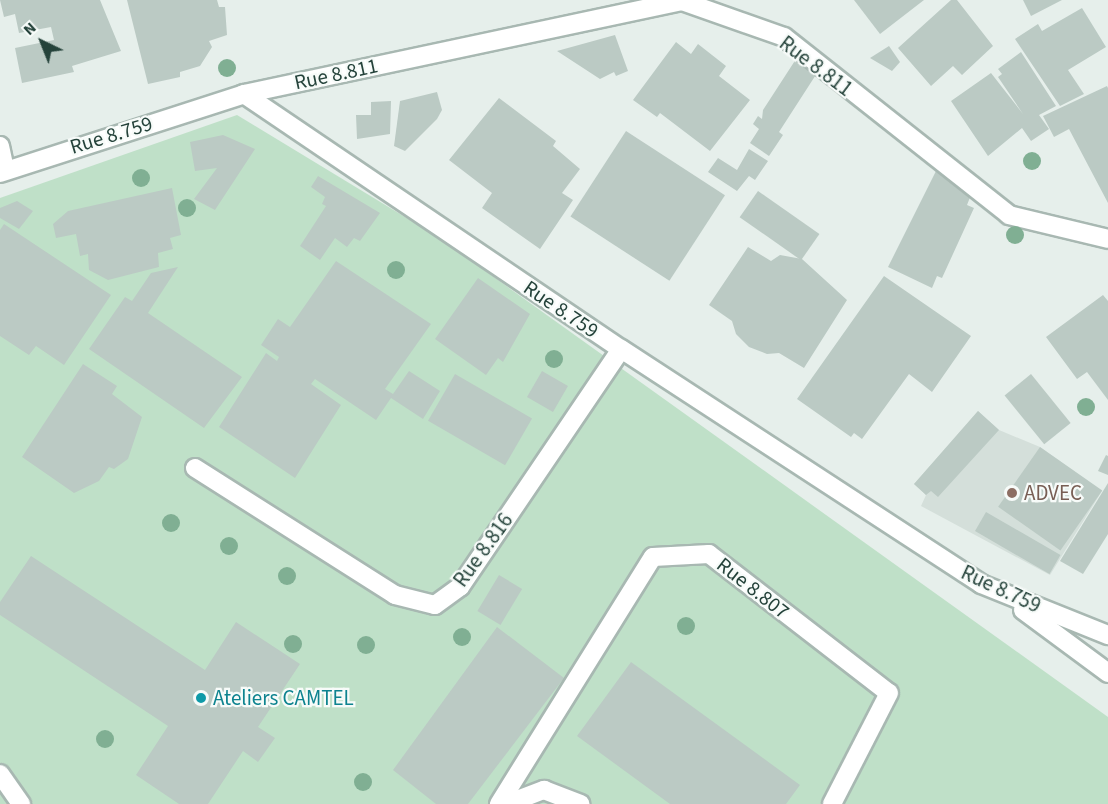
<!DOCTYPE html>
<style>
body{margin:0}
#map{position:relative;width:1108px;height:804px;overflow:hidden;background:#e6efeb;font-family:"Source Sans 3",sans-serif}
div>[style]{position:absolute}
.built>*{inset:0;background:#d4dfda}
.green>*{inset:0;background:#bfe0c8}
.building>*{inset:0;background:#bbcac4;transform-origin:0 0}
.roads{filter:drop-shadow(2px 0 #a8b8b2) drop-shadow(-2px 0 #a8b8b2) drop-shadow(0 2px #a8b8b2) drop-shadow(0 -2px #a8b8b2)}
.street>*{height:18px;margin:-9px;padding:0 9px;transform-origin:9px;border-radius:9px;background:#fff}
.trees>*{width:18px;height:18px;margin:-9px;border-radius:50%;background:#80af93}
.dots>*{width:16px;height:16px;translate:-50% -50%;box-sizing:border-box;border:3px solid #f7fbf9;border-radius:50%}
span{translate:-50% -50%;white-space:nowrap;text-align:center;line-height:1.15;-webkit-text-stroke:4.5px #f7fbf9;paint-order:stroke}
.street-label{font-size:21px;color:#24423a}
.education-label{font-size:21px;color:#785e54}
.left{translate:0 -50%;text-align:left}
.culture-label{font-size:21px;color:#0d838f}
.north{position:absolute;left:12px;top:12px;width:60px;height:60px;-webkit-text-stroke:4px #f7fbf9;paint-order:stroke;rotate:317deg;font-size:16px;font-weight:700;line-height:24px;text-align:center;color:#24423a}
.north::after{content:'';display:block;margin:auto;width:21px;height:27px;background:#24423a;clip-path:polygon(50% 0,100% 100%,50% 72%,0 100%)}
</style>
<div id="map">
<div class="built">
<i style="clip-path:polygon(978px 411px,999px 430px,1040px 447px,1102px 491px,1050px 575px,921px 506px,926px 495px,914px 484px)"></i>
</div>
<div class="green">
<i style="clip-path:polygon(237px 115px,438px 237px,1108px 717px,1108px 804px,0 804px,0 198px)"></i>
</div>
<div class="building">
<i style="clip-path:polygon(0 0,100px 0,121px 51px,72px 66px,74px 72px,22px 83px,15px 48px,54px 40px,51px 27px,19px 33px,15px 14px,4px 17px)"></i>
<i style="clip-path:polygon(127px 0,217px 0,219px 7px,225px 7px,227px 35px,209px 41px,212px 47px,200px 66px,180px 72px,180px 77px,148px 84px)"></i>
<i style="clip-path:polygon(854px 0,924px 0,880px 34px)"></i>
<i style="clip-path:polygon(951px 0,957px 0,993px 46px,962px 75px,953px 66px,931px 86px,898px 48px)"></i>
<i style="clip-path:polygon(1023px 0,1062px 0,1031px 16px)"></i>
<i style="clip-path:polygon(1082px 8px,1106px 47px,1068px 70px,1084px 94px,1060px 106px,1015px 39px,1038px 24px,1042px 31px)"></i>
<i style="clip-path:polygon(615px 35px,628px 71px,616px 76px,614px 72px,600px 79px,557px 51px)"></i>
<i style="clip-path:polygon(676px 42px,691px 54px,698px 44px,726px 66px,719px 76px,750px 100px,710px 151px,660px 113px,657px 117px,633px 100px)"></i>
<i style="clip-path:polygon(889px 46px,900px 62px,892px 71px,870px 58px)"></i>
<i style="clip-path:polygon(1021px 52px,1056px 106px,1039px 115px,1049px 129px,1031px 141px,1022px 128px,988px 156px,951px 101px,991px 73px,1023px 114px,998px 77px,1002px 74px,998px 69px)"></i>
<i style="clip-path:polygon(798px 56px,819px 70px,779px 132px,783px 135px,769px 156px,750px 143px,759px 129px,753px 124px,758px 116px,762px 119px,763px 110px)"></i>
<i style="clip-path:polygon(1107px 86px,1108px 88px,1108px 203px,1069px 129px,1054px 137px,1043px 116px)"></i>
<i style="clip-path:polygon(437px 92px,442px 110px,437px 119px,405px 151px,394px 146px,400px 101px)"></i>
<i style="clip-path:polygon(499px 98px,556px 141px,553px 146px,580px 169px,562px 193px,573px 200px,540px 249px,482px 208px,492px 193px,449px 160px)"></i>
<i style="clip-path:polygon(391px 101px,390px 134px,357px 139px,356px 115px,371px 115px,371px 102px)"></i>
<i style="left:626px;top:131px;width:118px;height:102px;rotate:33deg"></i>
<i style="clip-path:polygon(223px 135px,255px 149px,215px 210px,194px 199px,217px 168px,195px 171px,190px 142px)"></i>
<i style="clip-path:polygon(749px 149px,768px 161px,755px 180px,749px 176px,737px 191px,708px 172px,718px 158px,737px 170px)"></i>
<i style="clip-path:polygon(941px 161px,978px 177px,967px 205px,974px 208px,942px 278px,937px 276px,932px 288px,888px 267px)"></i>
<i style="clip-path:polygon(318px 176px,380px 213px,360px 241px,354px 238px,347px 247px,335px 238px,320px 260px,300px 246px,326px 206px,322px 204px,325px 197px,311px 187px)"></i>
<i style="clip-path:polygon(172px 188px,181px 235px,170px 238px,173px 249px,158px 253px,159px 267px,108px 280px,89px 270px,88px 254px,80px 256px,76px 234px,56px 238px,53px 224px,68px 211px)"></i>
<i style="left:758px;top:191px;width:75px;height:32px;rotate:35deg"></i>
<i style="clip-path:polygon(17px 201px,33px 211px,19px 229px,0 218px,0 208px)"></i>
<i style="clip-path:polygon(4px 224px,111px 295px,64px 365px,36px 346px,29px 355px,0 336px,0 230px)"></i>
<i style="clip-path:polygon(748px 247px,771px 261px,780px 255px,802px 259px,847px 300px,804px 368px,779px 353px,767px 354px,749px 347px,736px 334px,732px 321px,709px 305px)"></i>
<i style="clip-path:polygon(336px 261px,431px 324px,385px 389px,393px 394px,409px 371px,440px 391px,423px 419px,391px 398px,376px 420px,315px 379px,311px 384px,341px 405px,295px 478px,219px 427px,266px 353px,277px 361px,279px 357px,261px 345px,278px 319px,290px 327px)"></i>
<i style="clip-path:polygon(178px 267px,148px 313px,242px 377px,204px 428px,89px 349px,125px 297px,132px 301px,151px 273px)"></i>
<i style="clip-path:polygon(884px 276px,971px 336px,932px 392px,909px 374px,862px 439px,854px 433px,851px 437px,797px 399px)"></i>
<i style="clip-path:polygon(478px 278px,530px 314px,503px 362px,498px 358px,486px 375px,435px 339px)"></i>
<i style="clip-path:polygon(1103px 295px,1108px 301px,1108px 400px,1087px 372px,1077px 379px,1046px 337px)"></i>
<i style="clip-path:polygon(83px 364px,117px 386px,112px 394px,142px 417px,128px 459px,114px 469px,109px 467px,99px 481px,74px 493px,22px 457px)"></i>
<i style="left:542px;top:371px;width:30px;height:30px;rotate:30deg"></i>
<i style="left:455px;top:374px;width:89px;height:54px;rotate:30deg"></i>
<i style="left:1031px;top:374px;width:63px;height:34px;rotate:51deg"></i>
<i style="clip-path:polygon(978px 411px,999px 430px,938px 497px,931px 491px,926px 495px,914px 484px)"></i>
<i style="left:1040px;top:447px;width:76px;height:73px;rotate:35deg"></i>
<i style="clip-path:polygon(1106px 455px,1108px 456px,1108px 475px,1098px 471px)"></i>
<i style="clip-path:polygon(1108px 483px,1108px 534px,1083px 574px,1060px 561px)"></i>
<i style="left:986px;top:512px;width:86px;height:22px;rotate:30deg"></i>
<i style="clip-path:polygon(31px 556px,205px 670px,236px 622px,300px 664px,258px 727px,275px 738px,258px 762px,243px 751px,208px 804px,179px 804px,136px 775px,168px 726px,0 615px,0 602px)"></i>
<i style="left:499px;top:575px;width:27px;height:42px;rotate:31deg"></i>
<i style="clip-path:polygon(497px 627px,564px 678px,468px 804px,436px 804px,393px 770px)"></i>
<i style="clip-path:polygon(631px 662px,800px 785px,786px 804px,670px 804px,577px 736px)"></i>
</div>
<div class="roads">
<div class="street">
<i style="left:244px;top:94px;width:448px;rotate:-12deg"></i>
<i style="left:682px;top:1px;width:108px;rotate:19.4deg"></i>
<i style="left:784px;top:37px;width:287px;rotate:38.3deg"></i>
<i style="left:1009px;top:215px;width:102px;rotate:13.6deg"></i>
<i style="left:0;top:146px;width:24px;rotate:78deg"></i>
<i style="left:0;top:173px;width:256px;rotate:-17.9deg"></i>
<i style="left:244px;top:94px;width:455px;rotate:34.1deg"></i>
<i style="left:621px;top:349px;width:430px;rotate:33.1deg"></i>
<i style="left:981px;top:584px;width:137px;rotate:21.9deg"></i>
<i style="left:195px;top:468px;width:237px;rotate:32.4deg"></i>
<i style="left:395px;top:595px;width:41px;rotate:14deg"></i>
<i style="left:435px;top:605px;width:31px;rotate:-36deg"></i>
<i style="left:460px;top:587px;width:287px;rotate:-55.9deg"></i>
<i style="left:1023px;top:610px;width:106px;rotate:36.5deg"></i>
<i style="left:0;top:774px;width:37px;rotate:55deg"></i>
<i style="left:499px;top:804px;width:291px;rotate:-58.1deg"></i>
<i style="left:653px;top:557px;width:56px;rotate:-3.1deg"></i>
<i style="left:709px;top:554px;width:227px;rotate:37.7deg"></i>
<i style="left:889px;top:693px;width:125px;rotate:117.2deg"></i>
<i style="left:507px;top:804px;width:40px;rotate:-21deg"></i>
<i style="left:544px;top:790px;width:39px;rotate:21deg"></i>
</div>
</div>
<div class="trees">
<i style="left:227px;top:68px"></i>
<i style="left:1032px;top:161px"></i>
<i style="left:141px;top:178px"></i>
<i style="left:187px;top:208px"></i>
<i style="left:1015px;top:235px"></i>
<i style="left:396px;top:270px"></i>
<i style="left:554px;top:359px"></i>
<i style="left:1086px;top:407px"></i>
<i style="left:171px;top:523px"></i>
<i style="left:229px;top:546px"></i>
<i style="left:287px;top:576px"></i>
<i style="left:686px;top:626px"></i>
<i style="left:462px;top:637px"></i>
<i style="left:293px;top:644px"></i>
<i style="left:366px;top:645px"></i>
<i style="left:105px;top:739px"></i>
<i style="left:363px;top:782px"></i>
</div>
<div class="dots">
<i style="left:1012px;top:493px;background:#8d6e63"></i>
<i style="left:201px;top:698px;background:#0f9aa8"></i>
</div>
<div class="street-label">
<span style="left:816px;top:66px;rotate:37deg">Rue 8.811</span>
<span style="left:336px;top:74px;rotate:-12deg">Rue 8.811</span>
<span style="left:111px;top:135px;rotate:-17deg">Rue 8.759</span>
<span style="left:561px;top:309px;rotate:34deg">Rue 8.759</span>
<span style="left:483px;top:550px;rotate:-54deg">Rue 8.816</span>
<span style="left:753px;top:588px;rotate:38deg">Rue 8.807</span>
<span style="left:1001px;top:589px;rotate:25deg">Rue 8.759</span>
</div>
<div class="education-label">
<span class="left" style="left:1024px;top:493px">ADVEC</span>
</div>
<div class="culture-label">
<span class="left" style="left:213px;top:698px">Ateliers CAMTEL</span>
</div>
<div class="north">N</div>
</div>
